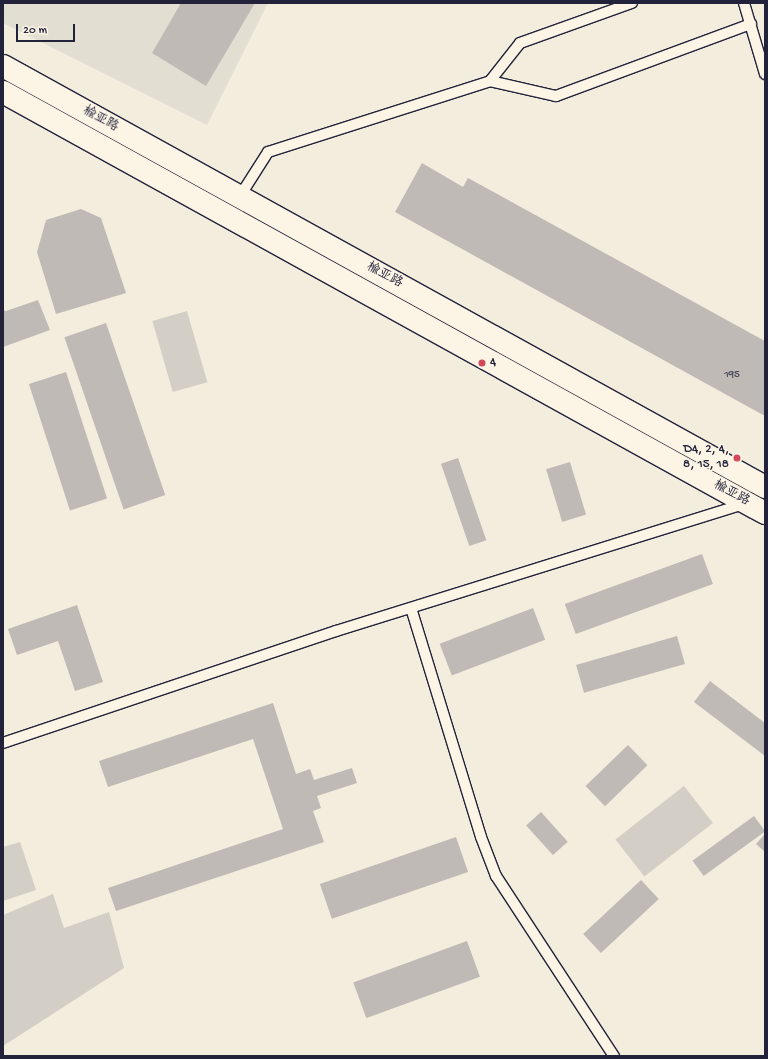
<!DOCTYPE html>
<meta charset="utf-8">
<style>
body{margin:0}
#map{position:relative;width:768px;height:1059px;overflow:hidden;background:#f3edde;font-family:"Gochi Hand","LXGW WenKai TC",sans-serif}
div>[style]{position:absolute}
.built>*{inset:0;background:#e3ded2}
.green>*{inset:0;background:#d4cfc6;transform-origin:0 0}
.building>*{inset:0;background:#bfbab6;transform-origin:0 0}
.roads{filter:drop-shadow(1px 0 #22223b) drop-shadow(-1px 0 #22223b) drop-shadow(0 1px #22223b) drop-shadow(0 -1px #22223b)}
.service>*{height:10px;margin:-5px;padding:0 5px;transform-origin:5px;border-radius:5px;background:#fcf5e5}
.trunk>*{height:22px;margin:-11px;padding:0 11px;transform-origin:11px;border-radius:11px;background:#fcf5e5}
.dots>*{width:11px;height:11px;translate:-50% -50%;box-sizing:border-box;border:2px solid #fcf5e5;border-radius:50%}
span{translate:-50% -50%;white-space:nowrap;text-align:center;line-height:1.15;-webkit-text-stroke:3px #fcf5e5;paint-order:stroke}
.number-label{font-size:11px;color:#49485a}
.number-label span{-webkit-text-stroke-width:0}
.street-label{font-size:13px;color:#22223b}
.poi-label{font-size:13px;color:#22223b}
.left{translate:0 -50%;text-align:left}
.right{translate:-100% -50%;text-align:right}
.frame{position:absolute;inset:0;border:4px solid #22223b;pointer-events:none}
.scale{position:absolute;left:16px;top:24px;width:59px;height:18px;box-sizing:border-box;border:2px solid #22223b;border-top:0;padding-left:5px;font-size:12px;line-height:14px;white-space:nowrap;color:#22223b;-webkit-text-stroke:3px #fcf5e5;paint-order:stroke}
</style>
<div id="map">
<div class="built">
<i style="clip-path:polygon(3px 3px,268px 3px,207px 125px,3px 23px)"></i>
</div>
<div class="green">
<i style="left:187px;top:311px;width:74px;height:36px;rotate:74deg"></i>
<i style="left:684px;top:786px;width:47px;height:87px;rotate:52deg"></i>
<i style="clip-path:polygon(20px 842px,36px 890px,3px 901px,3px 847px)"></i>
<i style="clip-path:polygon(53px 894px,64px 928px,109px 912px,124px 968px,3px 1046px,3px 915px)"></i>
</div>
<div class="building">
<i style="clip-path:polygon(181px 3px,255px 3px,206px 86px,152px 53px)"></i>
<i style="clip-path:polygon(422px 163px,463px 187px,468px 178px,765px 341px,765px 416px,395px 212px)"></i>
<i style="clip-path:polygon(81px 209px,101px 218px,126px 293px,56px 314px,37px 252px,46px 220px)"></i>
<i style="clip-path:polygon(38px 300px,50px 330px,3px 347px,3px 310px,6px 311px)"></i>
<i style="left:106px;top:323px;width:182px;height:44px;rotate:71deg"></i>
<i style="left:66px;top:372px;width:133px;height:39px;rotate:72deg"></i>
<i style="left:458px;top:458px;width:87px;height:18px;rotate:71deg"></i>
<i style="left:570px;top:462px;width:55px;height:25px;rotate:73deg"></i>
<i style="left:702px;top:554px;width:32px;height:146px;rotate:70deg"></i>
<i style="clip-path:polygon(77px 605px,103px 682px,75px 691px,58px 641px,17px 655px,8px 629px)"></i>
<i style="left:533px;top:608px;width:34px;height:100px;rotate:69deg"></i>
<i style="left:677px;top:636px;width:29px;height:105px;rotate:74deg"></i>
<i style="clip-path:polygon(710px 681px,765px 723px,765px 756px,694px 702px)"></i>
<i style="clip-path:polygon(273px 703px,296px 774px,310px 769px,314px 780px,352px 768px,357px 783px,317px 796px,321px 808px,313px 811px,324px 842px,116px 911px,108px 888px,283px 829px,253px 739px,108px 787px,99px 761px)"></i>
<i style="left:628px;top:745px;width:28px;height:59px;rotate:46deg"></i>
<i style="left:541px;top:812px;width:40px;height:20px;rotate:48deg"></i>
<i style="left:754px;top:816px;width:19px;height:76px;rotate:54deg"></i>
<i style="clip-path:polygon(765px 834px,765px 852px,756px 844px)"></i>
<i style="left:456px;top:837px;width:37px;height:144px;rotate:71deg"></i>
<i style="left:641px;top:880px;width:26px;height:79px;rotate:47deg"></i>
<i style="left:467px;top:941px;width:38px;height:121px;rotate:70deg"></i>
</div>
<div class="roads">
<div class="service">
<i style="left:744px;top:3px;width:74px;rotate:73.5deg"></i>
<i style="left:490px;top:81px;width:48px;rotate:-51.7deg"></i>
<i style="left:520px;top:43px;width:119px;rotate:-19.7deg"></i>
<i style="left:240px;top:196px;width:52px;rotate:-57.5deg"></i>
<i style="left:268px;top:152px;width:233px;rotate:-17.7deg"></i>
<i style="left:490px;top:81px;width:68px;rotate:12.8deg"></i>
<i style="left:556px;top:96px;width:208px;rotate:-20.3deg"></i>
<i style="left:411px;top:608px;width:239px;rotate:73deg"></i>
<i style="left:481px;top:837px;width:42px;rotate:69deg"></i>
<i style="left:496px;top:876px;width:215px;rotate:56.8deg"></i>
<i style="left:3px;top:743px;width:351px;rotate:-18.6deg"></i>
<i style="left:336px;top:631px;width:428px;rotate:-17.3deg"></i>
</div>
<div class="trunk">
<i style="left:3px;top:66px;width:871px;rotate:28.92deg"></i>
<i style="left:3px;top:92px;width:871px;rotate:28.92deg"></i>
</div>
</div>
<div class="dots">
<i style="left:482px;top:363px;background:#d1495b"></i>
<i style="left:737px;top:458px;background:#d1495b"></i>
</div>
<div class="number-label">
<span style="left:732px;top:375px">195</span>
</div>
<div class="street-label">
<span style="left:100px;top:120px;rotate:29deg">榆亚路</span>
<span style="left:384px;top:276px;rotate:29deg">榆亚路</span>
<span style="left:731px;top:494px;rotate:29deg">榆亚路</span>
</div>
<div class="poi-label">
<span class="left" style="left:490px;top:363px">4</span>
<span class="right" style="left:729px;top:458px">D4, 2, 4,<br>8, 15, 18</span>
</div>
<div class="frame"></div>
<div class="scale">20 m</div>
</div>
